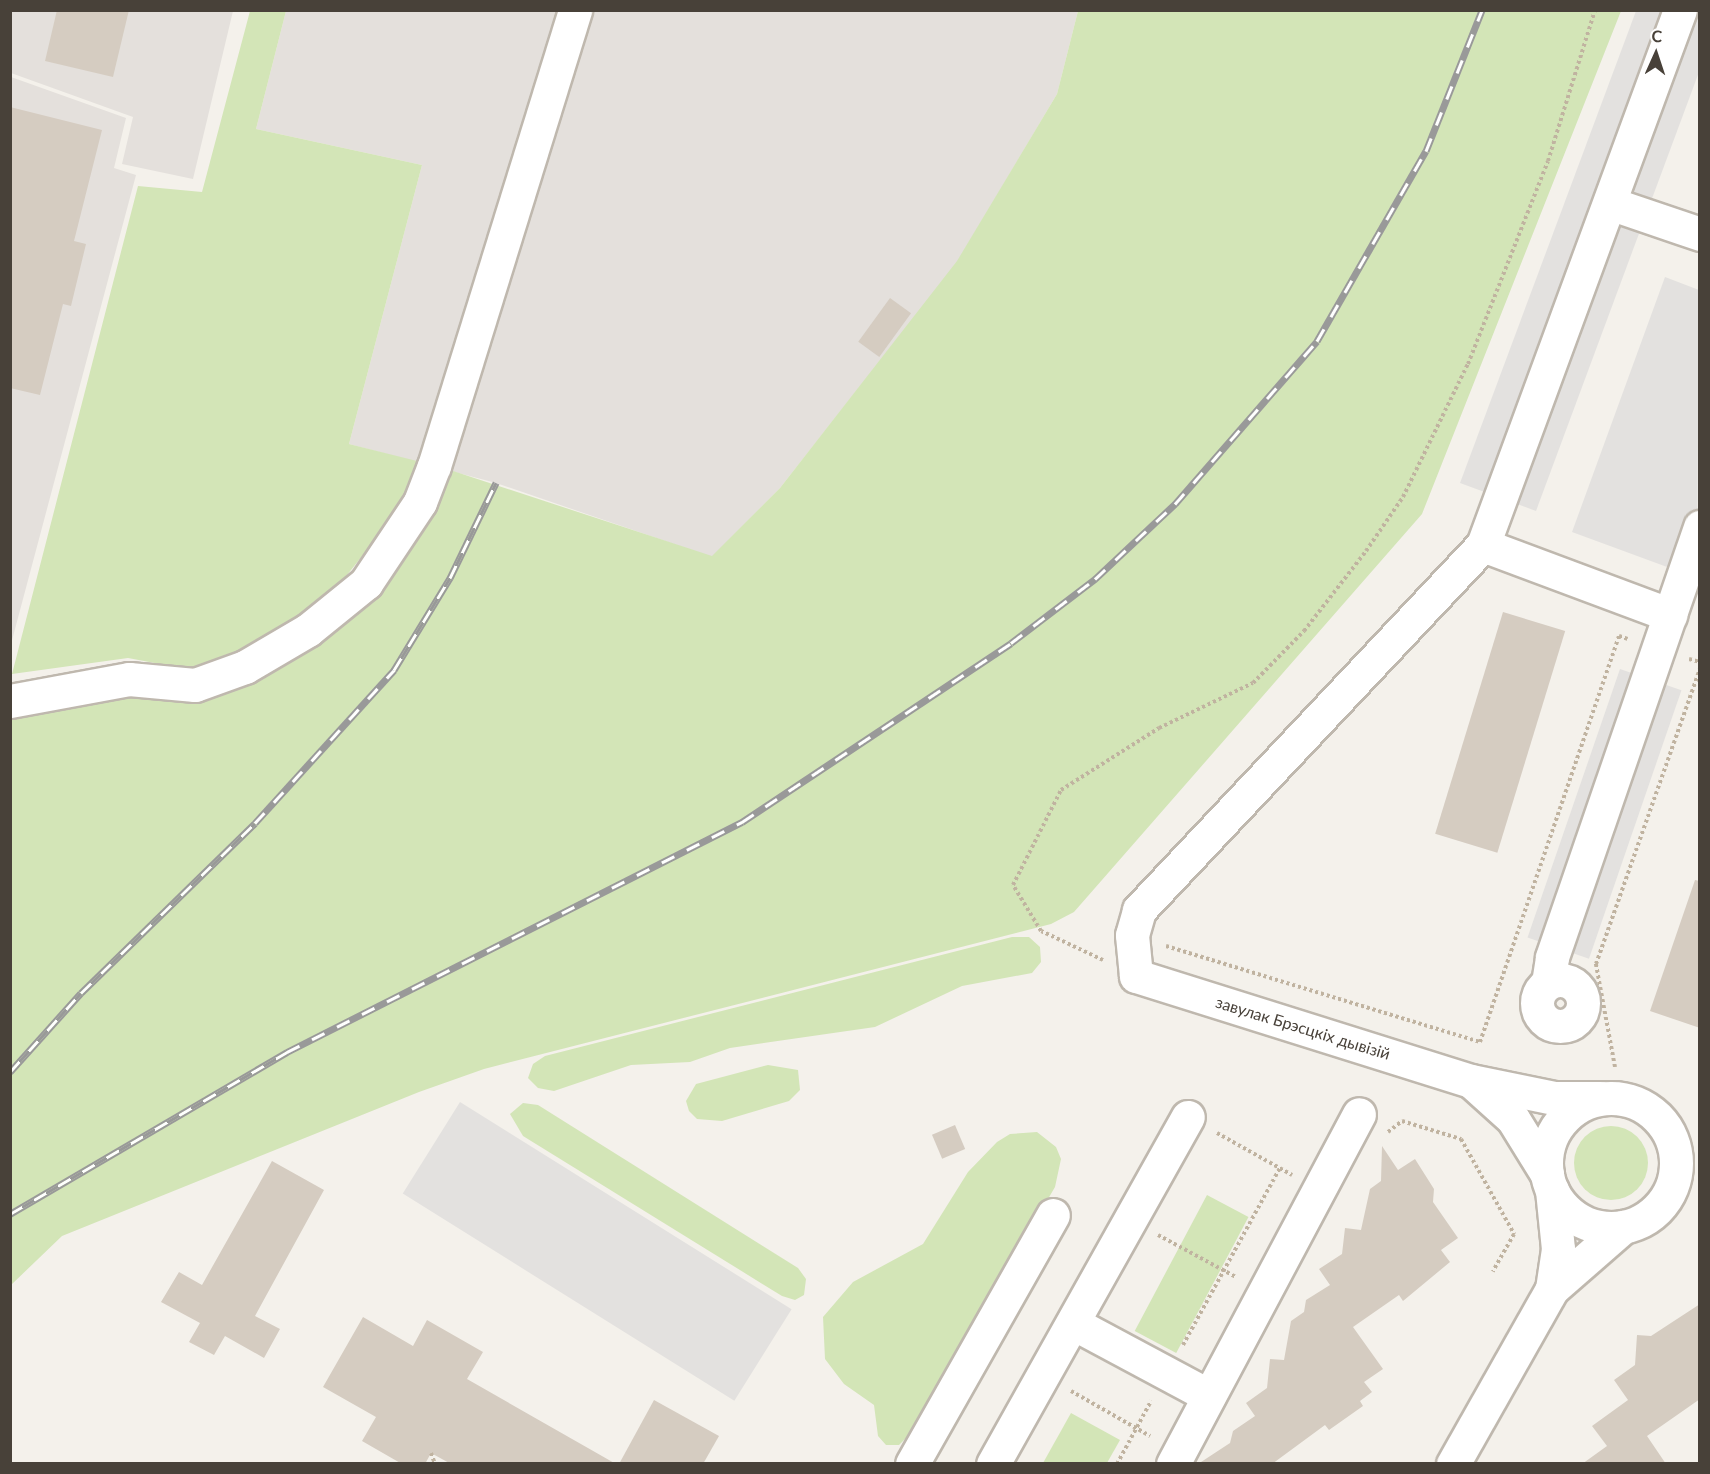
<!DOCTYPE html>
<meta charset="utf-8">
<style>
body{margin:0}
#map{position:relative;width:1710px;height:1474px;overflow:hidden;background:#f4f1eb;font-family:Lato,sans-serif}
div>[style]{position:absolute}
.industrial>*{inset:0;background:#e4e0dc}
.green>*{inset:0;background:#d3e5b7;transform-origin:0 0}
.round{border-radius:50%}
.parking>*{inset:0;background:#e3e1df;transform-origin:0 0}
.building>*{inset:0;background:#d5ccc1;transform-origin:0 0}
.path>*{height:4px;margin-top:-2px;transform-origin:0;background:repeating-linear-gradient(90deg,#c0b3a0 0 3px,transparent 0 6px)}
.roads{filter:drop-shadow(2px 0 #bfb8ae) drop-shadow(-2px 0 #bfb8ae) drop-shadow(0 2px #bfb8ae) drop-shadow(0 -2px #bfb8ae)}
.minor>*{height:33px;margin:-16.5px;padding:0 16.5px;transform-origin:16.5px;border-radius:16.5px;background:#fff}
.minor>.ring{margin:-16.5px;padding:0;box-sizing:content-box;background:none;border:33px solid #fff;border-radius:50%}
.rail>*{height:7px;margin-top:-3.5px;transform-origin:0;background:repeating-linear-gradient(90deg,#fff 0 14px,#999 0 28px);box-sizing:border-box;border-block:2px solid #999}
span{translate:-50% -50%;white-space:nowrap;text-align:center;line-height:1.15;-webkit-text-stroke:5px #fff;paint-order:stroke}
.street-label{font-size:16px;color:#484139}
.frame{position:absolute;inset:0;border:12px solid #484139;pointer-events:none}
.north{position:absolute;left:1626px;top:24px;width:60px;height:60px;-webkit-text-stroke:4px #fff;paint-order:stroke;rotate:3deg;font-size:16px;font-weight:700;line-height:24px;text-align:center;color:#484139}
.north::after{content:'';display:block;margin:auto;width:21px;height:27px;background:#484139;clip-path:polygon(50% 0,100% 100%,50% 72%,0 100%)}
</style>
<div id="map">
<div class="industrial">
<i style="clip-path:polygon(10px 11px,233px 11px,193px 179px,122px 164px,133px 117px,11px 73px)"></i>
<i style="clip-path:polygon(286px 11px,1078px 11px,1057px 94px,956px 264px,780px 488px,712px 557px,496px 483px,349px 444px,422px 165px,256px 129px)"></i>
<i style="clip-path:polygon(11px 77px,126px 118px,114px 168px,136px 175px,11px 644px)"></i>
</div>
<div class="green">
<i style="clip-path:polygon(250px 11px,286px 11px,256px 129px,422px 165px,349px 444px,421px 462px,387px 525px,331px 595px,258px 645px,192px 670px,128px 658px,12px 674px,138px 186px,202px 192px)"></i>
<i style="clip-path:polygon(1078px 11px,1621px 11px,1422px 514px,1074px 912px,1051px 924px,484px 1069px,419px 1092px,62px 1236px,11px 1285px,11px 715px,125px 692px,241px 684px,284px 664px,319px 637px,444px 468px,712px 556px,780px 488px,957px 261px,1057px 94px)"></i>
<i style="clip-path:polygon(1012px 937px,1029px 937px,1040px 947px,1041px 962px,1032px 973px,962px 986px,875px 1027px,730px 1048px,690px 1062px,631px 1065px,554px 1091px,538px 1088px,528px 1078px,533px 1064px,545px 1056px)"></i>
<i style="clip-path:polygon(768px 1065px,798px 1070px,800px 1090px,789px 1101px,722px 1121px,697px 1119px,689px 1111px,686px 1101px,696px 1084px)"></i>
<i style="clip-path:polygon(523px 1103px,538px 1105px,798px 1268px,806px 1279px,804px 1295px,795px 1300px,782px 1296px,523px 1136px,510px 1114px)"></i>
<i class="round" style="left:1574px;top:1126px;width:74px;height:74px"></i>
<i style="clip-path:polygon(1037px 1132px,1056px 1147px,1061px 1159px,1055px 1187px,910px 1434px,899px 1445px,886px 1445px,878px 1436px,874px 1405px,844px 1384px,825px 1359px,823px 1317px,853px 1282px,923px 1244px,968px 1172px,997px 1142px,1010px 1134px)"></i>
<i style="left:1207px;top:1195px;width:47px;height:154px;rotate:28deg"></i>
<i style="clip-path:polygon(1071px 1413px,1120px 1440px,1107px 1463px,1043px 1463px)"></i>
</div>
<div class="parking">
<i style="clip-path:polygon(1636px 11px,1699px 11px,1699px 72px,1536px 511px,1460px 483px)"></i>
<i style="clip-path:polygon(1665px 277px,1699px 290px,1697px 578px,1572px 532px)"></i>
<i style="left:1620px;top:669px;width:65px;height:284px;rotate:19deg"></i>
<i style="left:460px;top:1102px;width:391px;height:108px;rotate:32deg"></i>
</div>
<div class="building">
<i style="clip-path:polygon(57px 10px,129px 10px,113px 77px,45px 61px)"></i>
<i style="clip-path:polygon(10px 107px,102px 130px,74px 241px,86px 244px,71px 306px,63px 304px,40px 395px,10px 388px)"></i>
<i style="left:890px;top:298px;width:26px;height:54px;rotate:36deg"></i>
<i style="left:1503px;top:612px;width:65px;height:232px;rotate:17deg"></i>
<i style="clip-path:polygon(1695px 880px,1700px 881px,1700px 1028px,1650px 1011px)"></i>
<i style="left:955px;top:1125px;width:26px;height:25px;rotate:67deg"></i>
<i style="clip-path:polygon(1382px 1146px,1398px 1170px,1415px 1159px,1434px 1189px,1433px 1202px,1458px 1238px,1441px 1250px,1450px 1262px,1403px 1301px,1399px 1295px,1353px 1327px,1383px 1369px,1364px 1382px,1372px 1392px,1360px 1401px,1363px 1406px,1329px 1430px,1325px 1425px,1272px 1464px,1198px 1464px,1230px 1443px,1233px 1431px,1255px 1416px,1246px 1403px,1267px 1388px,1270px 1359px,1284px 1360px,1291px 1321px,1304px 1312px,1306px 1300px,1330px 1285px,1319px 1269px,1342px 1254px,1345px 1228px,1361px 1230px,1370px 1189px,1381px 1181px)"></i>
<i style="clip-path:polygon(272px 1161px,324px 1190px,255px 1316px,280px 1329px,264px 1358px,225px 1336px,214px 1355px,189px 1342px,200px 1323px,161px 1302px,179px 1272px,202px 1285px)"></i>
<i style="clip-path:polygon(1700px 1304px,1700px 1399px,1647px 1436px,1666px 1464px,1582px 1464px,1607px 1446px,1592px 1426px,1628px 1400px,1614px 1380px,1635px 1365px,1637px 1335px,1651px 1336px)"></i>
<i style="clip-path:polygon(363px 1317px,413px 1346px,427px 1320px,483px 1352px,467px 1379px,616px 1464px,451px 1464px,431px 1453px,425px 1464px,402px 1464px,362px 1441px,376px 1417px,323px 1387px)"></i>
<i style="clip-path:polygon(654px 1400px,719px 1436px,703px 1464px,619px 1464px)"></i>
</div>
<div class="path">
<i style="left:1689px;top:659px;width:11px;rotate:15deg"></i>
<i style="left:1166px;top:946px;width:328px;rotate:17deg"></i>
<i style="left:1480px;top:1042px;width:429px;rotate:-71.1deg"></i>
<i style="left:1619px;top:636px;width:9px;rotate:18deg"></i>
<i style="left:1103px;top:960px;width:68px;rotate:-154.9deg"></i>
<i style="left:1041px;top:931px;width:54px;rotate:-121.3deg"></i>
<i style="left:1013px;top:885px;width:106px;rotate:-63.2deg"></i>
<i style="left:1061px;top:790px;width:116px;rotate:-32.3deg"></i>
<i style="left:1159px;top:728px;width:104px;rotate:-25.6deg"></i>
<i style="left:1253px;top:683px;width:73px;rotate:-45.6deg"></i>
<i style="left:1304px;top:631px;width:101px;rotate:-52.2deg"></i>
<i style="left:1366px;top:551px;width:65px;rotate:-55.6deg"></i>
<i style="left:1403px;top:497px;width:148px;rotate:-64deg"></i>
<i style="left:1468px;top:364px;width:218px;rotate:-68.5deg"></i>
<i style="left:1548px;top:161px;width:158px;rotate:-72.7deg"></i>
<i style="left:1615px;top:1067px;width:105px;rotate:-100.5deg"></i>
<i style="left:1596px;top:964px;width:313px;rotate:-70.6deg"></i>
<i style="left:1388px;top:1132px;width:18px;rotate:-38deg"></i>
<i style="left:1402px;top:1121px;width:62px;rotate:17deg"></i>
<i style="left:1461px;top:1139px;width:109px;rotate:60.8deg"></i>
<i style="left:1514px;top:1234px;width:43px;rotate:119.6deg"></i>
<i style="left:1217px;top:1133px;width:86px;rotate:29.2deg"></i>
<i style="left:1158px;top:1235px;width:89px;rotate:28.3deg"></i>
<i style="left:1183px;top:1345px;width:202px;rotate:-61.3deg"></i>
<i style="left:1071px;top:1391px;width:91px;rotate:29.7deg"></i>
<i style="left:431px;top:1453px;width:12px;rotate:70deg"></i>
<i style="left:1117px;top:1464px;width:72px;rotate:-61.6deg"></i>
</div>
<div class="roads">
<div class="minor">
<i style="left:1612px;top:204px;width:93px;rotate:18.8deg"></i>
<i style="left:1483px;top:545px;width:570px;rotate:-69.79deg"></i>
<i style="left:10px;top:701px;width:121px;rotate:-10.5deg"></i>
<i style="left:129px;top:679px;width:66px;rotate:5.2deg"></i>
<i style="left:195px;top:685px;width:53px;rotate:-19.8deg"></i>
<i style="left:245px;top:667px;width:73px;rotate:-30.4deg"></i>
<i style="left:308px;top:630px;width:75px;rotate:-39deg"></i>
<i style="left:366px;top:583px;width:97px;rotate:-56.3deg"></i>
<i style="left:420px;top:502px;width:39px;rotate:-69deg"></i>
<i style="left:434px;top:466px;width:477px;rotate:-72.8deg"></i>
<i class="ring" style="left:1537px;top:980px;width:13px;height:13px"></i>
<i style="left:1548px;top:983px;width:26px;rotate:-81deg"></i>
<i style="left:1552px;top:957px;width:455px;rotate:-71deg"></i>
<i style="left:1472px;top:1082px;width:55px;rotate:42.1deg"></i>
<i style="left:1513px;top:1119px;width:65px;rotate:58.3deg"></i>
<i class="ring" style="left:1546px;top:1098px;width:97px;height:97px"></i>
<i style="left:1600px;top:1098px;width:46px;rotate:180deg"></i>
<i style="left:1554px;top:1098px;width:85px;rotate:-168.4deg"></i>
<i style="left:1471px;top:1081px;width:351px;rotate:-162.6deg"></i>
<i style="left:1136px;top:976px;width:41px;rotate:-95.6deg"></i>
<i style="left:1132px;top:935px;width:26px;rotate:-74deg"></i>
<i style="left:1139px;top:910px;width:502px;rotate:-46.7deg"></i>
<i style="left:1483px;top:545px;width:200px;rotate:20.5deg"></i>
<i style="left:1552px;top:1190px;width:59px;rotate:84.2deg"></i>
<i style="left:1558px;top:1249px;width:40px;rotate:98.5deg"></i>
<i style="left:1073px;top:1323px;width:154px;rotate:28.2deg"></i>
<i style="left:912px;top:1464px;width:286px;rotate:-60.5deg"></i>
<i style="left:993px;top:1464px;width:398px;rotate:-60.7deg"></i>
<i style="left:1173px;top:1464px;width:396px;rotate:-62deg"></i>
<i style="left:1453px;top:1464px;width:201px;rotate:-60.5deg"></i>
<i style="left:1552px;top:1289px;width:94px;rotate:-41.1deg"></i>
</div>
</div>
<div class="rail">
<i style="left:10px;top:1072px;width:106px;rotate:-48.1deg"></i>
<i style="left:81px;top:993px;width:243px;rotate:-44.3deg"></i>
<i style="left:255px;top:823px;width:207px;rotate:-47.7deg"></i>
<i style="left:394px;top:670px;width:108px;rotate:-58.7deg"></i>
<i style="left:450px;top:578px;width:106px;rotate:-64.2deg"></i>
<i style="left:10px;top:1214px;width:321px;rotate:-30.3deg"></i>
<i style="left:287px;top:1052px;width:510px;rotate:-26.82deg"></i>
<i style="left:742px;top:822px;width:323px;rotate:-33.6deg"></i>
<i style="left:1011px;top:643px;width:106px;rotate:-37.3deg"></i>
<i style="left:1095px;top:579px;width:110px;rotate:-43.2deg"></i>
<i style="left:1175px;top:504px;width:216px;rotate:-48.9deg"></i>
<i style="left:1317px;top:341px;width:219px;rotate:-60.2deg"></i>
<i style="left:1426px;top:151px;width:152px;rotate:-68.3deg"></i>
</div>
<div class="street-label">
<span style="left:1303px;top:1028px;rotate:17deg">завулак Брэсцкіх дывізій</span>
</div>
<div class="frame"></div>
<div class="north">С</div>
</div>
